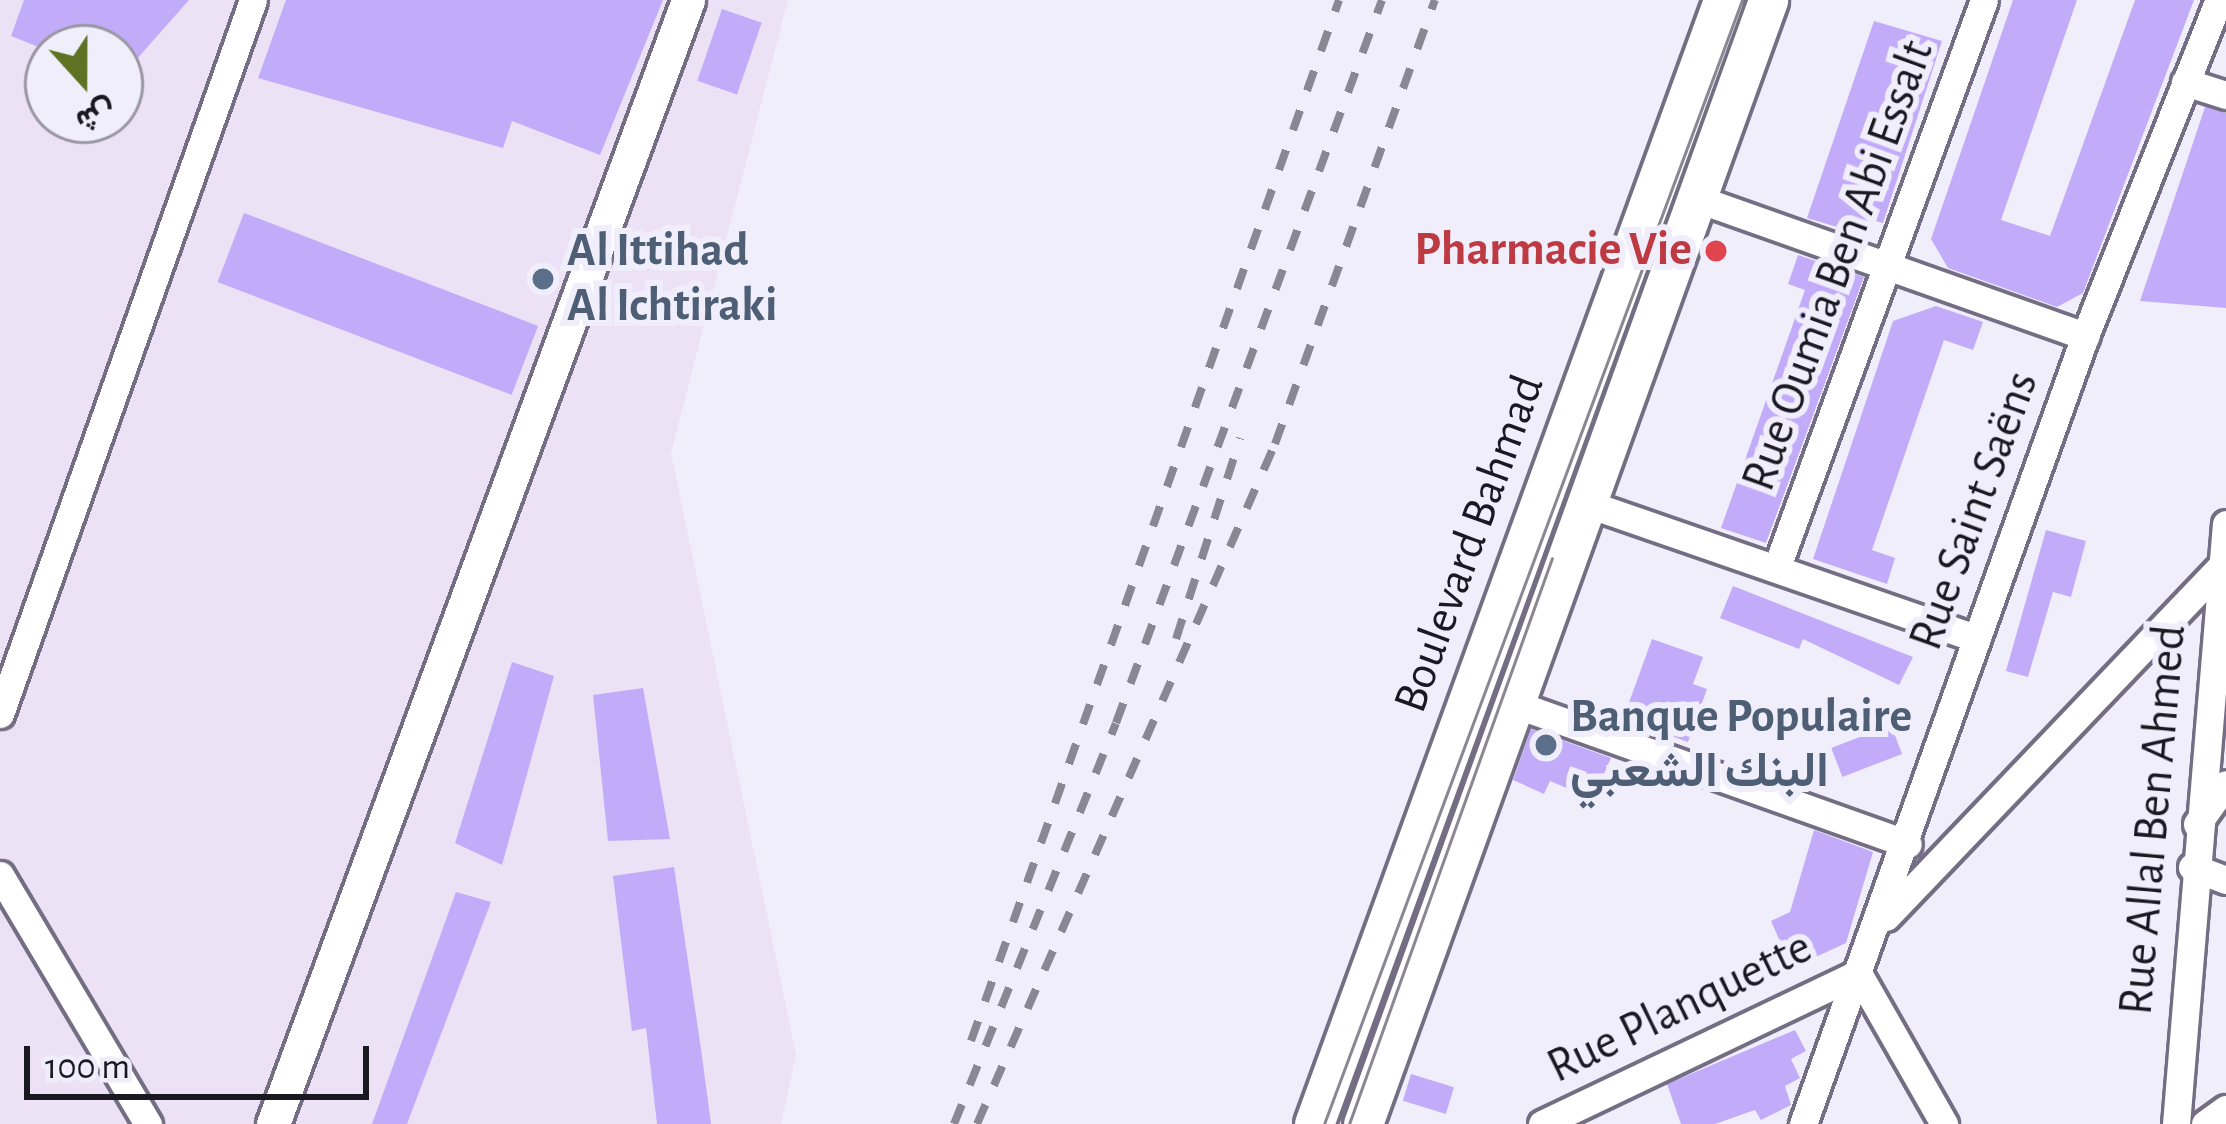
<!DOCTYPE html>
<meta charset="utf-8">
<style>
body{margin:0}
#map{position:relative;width:2226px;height:1124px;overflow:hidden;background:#f1eefc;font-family:"Alegreya Sans",Vazirmatn,sans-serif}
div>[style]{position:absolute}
.industrial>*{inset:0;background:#ede1f5}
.building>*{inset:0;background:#c2acf9;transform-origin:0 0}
.roads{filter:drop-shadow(3px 0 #736e83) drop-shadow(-3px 0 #736e83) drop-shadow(0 3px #736e83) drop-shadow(0 -3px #736e83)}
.minor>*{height:27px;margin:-13.5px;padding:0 13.5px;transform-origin:13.5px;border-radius:13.5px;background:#fff}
.tertiary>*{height:33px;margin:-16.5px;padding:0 16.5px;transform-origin:16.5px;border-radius:16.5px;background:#fff}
.secondary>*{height:39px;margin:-19.5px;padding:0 19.5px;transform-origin:19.5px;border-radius:19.5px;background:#fff}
.tram>*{height:3px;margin:-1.5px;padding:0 1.5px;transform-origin:1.5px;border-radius:1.5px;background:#898792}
.rail>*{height:8px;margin-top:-4px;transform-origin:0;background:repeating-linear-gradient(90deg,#898792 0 21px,transparent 0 42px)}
.dots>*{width:33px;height:33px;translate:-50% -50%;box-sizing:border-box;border:6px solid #f1eefc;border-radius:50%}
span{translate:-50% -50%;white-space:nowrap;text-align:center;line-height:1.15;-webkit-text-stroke:12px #f1eefc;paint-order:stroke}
.service-label{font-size:48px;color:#4e5e75;font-weight:700}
.left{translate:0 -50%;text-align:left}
.health-label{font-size:48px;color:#be3a42;font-weight:700}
.right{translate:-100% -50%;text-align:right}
.street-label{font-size:48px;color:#1a1820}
.north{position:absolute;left:24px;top:24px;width:120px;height:120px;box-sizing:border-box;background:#f1eefc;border:3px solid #9b98a4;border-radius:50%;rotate:159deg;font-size:33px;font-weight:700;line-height:48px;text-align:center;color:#1a1820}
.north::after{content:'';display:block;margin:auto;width:42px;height:54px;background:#5d7222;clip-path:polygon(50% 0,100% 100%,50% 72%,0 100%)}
.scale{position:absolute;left:24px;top:1046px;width:345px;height:54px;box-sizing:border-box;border:6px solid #1a1820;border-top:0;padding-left:15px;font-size:36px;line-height:42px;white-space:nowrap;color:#1a1820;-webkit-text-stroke:9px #f1eefc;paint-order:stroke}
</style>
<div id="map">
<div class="industrial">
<i style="clip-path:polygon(evenodd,0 0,788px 0,671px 453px,796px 1054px,781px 1124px,0 1124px,0 0,48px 48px,120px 48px,120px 120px,48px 120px,48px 48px)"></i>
</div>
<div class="building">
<i style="clip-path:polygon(24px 0,189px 0,120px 78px,120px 48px,41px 48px,11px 36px)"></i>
<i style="clip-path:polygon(286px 0,663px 0,600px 155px,512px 121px,503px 148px,258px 78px)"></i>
<i style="clip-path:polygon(2013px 0,2077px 0,2001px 220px,2050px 236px,2135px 0,2194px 0,2083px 293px,2057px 307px,1948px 268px,1931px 239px)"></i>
<i style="left:722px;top:9px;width:42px;height:76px;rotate:19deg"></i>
<i style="clip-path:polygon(1874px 21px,1942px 41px,1883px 223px,1872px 220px,1867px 236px,1807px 218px)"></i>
<i style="clip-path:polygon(2205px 107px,2226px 113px,2226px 308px,2140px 301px)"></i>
<i style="left:244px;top:213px;width:315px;height:74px;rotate:21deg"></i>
<i style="clip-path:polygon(1798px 255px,1864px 277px,1766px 543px,1721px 528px,1805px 290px,1788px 284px)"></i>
<i style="clip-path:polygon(1936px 306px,1983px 322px,1973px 350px,1944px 340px,1872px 550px,1895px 558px,1887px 584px,1813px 559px,1893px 321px)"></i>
<i style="clip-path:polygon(2046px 530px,2086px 541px,2071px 597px,2053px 592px,2028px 677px,2006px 671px)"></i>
<i style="clip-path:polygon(1733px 586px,1913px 657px,1899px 685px,1803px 639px,1799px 649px,1720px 618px)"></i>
<i style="clip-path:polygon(1652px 639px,1703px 657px,1693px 684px,1707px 689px,1688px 742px,1623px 719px)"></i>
<i style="clip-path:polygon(512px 662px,554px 676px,502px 865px,455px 843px)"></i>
<i style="clip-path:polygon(643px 688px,670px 839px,608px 841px,593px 695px)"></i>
<i style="left:1891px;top:725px;width:31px;height:64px;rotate:69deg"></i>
<i style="clip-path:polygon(1531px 729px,1611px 758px,1593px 799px,1550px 781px,1544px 794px,1513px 780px)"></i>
<i style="clip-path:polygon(1814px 830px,1873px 852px,1846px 943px,1792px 968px,1771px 921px,1790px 912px)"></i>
<i style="clip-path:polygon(674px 867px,701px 1049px,711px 1124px,657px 1124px,646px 1028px,632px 1031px,613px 876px)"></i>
<i style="clip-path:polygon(456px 892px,491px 902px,407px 1124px,372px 1124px)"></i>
<i style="clip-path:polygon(1795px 1030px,1806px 1051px,1791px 1059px,1800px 1078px,1785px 1086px,1791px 1105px,1761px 1120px,1755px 1110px,1715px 1124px,1681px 1124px,1667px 1084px)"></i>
<i style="left:1411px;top:1074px;width:45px;height:28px;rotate:17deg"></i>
</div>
<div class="roads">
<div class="minor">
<i style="left:2185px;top:82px;width:43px;rotate:17.6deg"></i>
<i style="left:1698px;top:199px;width:411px;rotate:19.5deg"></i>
<i style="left:1588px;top:504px;width:410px;rotate:19.1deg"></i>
<i style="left:1778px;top:564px;width:600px;rotate:-69.94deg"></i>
<i style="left:1512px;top:703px;width:420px;rotate:19.6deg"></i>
<i style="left:0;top:714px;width:757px;rotate:-70.49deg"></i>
<i style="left:2197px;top:824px;width:49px;rotate:-54.1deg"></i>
<i style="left:2192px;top:867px;width:36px;rotate:21deg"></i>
<i style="left:0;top:875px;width:290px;rotate:59.3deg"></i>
<i style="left:1886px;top:917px;width:489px;rotate:-46.3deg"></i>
<i style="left:1858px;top:973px;width:174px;rotate:60.3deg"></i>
<i style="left:1542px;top:1124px;width:350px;rotate:-25.5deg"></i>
<i style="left:1803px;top:1124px;width:837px;rotate:-70.31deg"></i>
<i style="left:2085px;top:336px;width:362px;rotate:-68.3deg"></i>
<i style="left:2176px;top:1124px;width:602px;rotate:-85.24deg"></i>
<i style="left:2205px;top:1124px;width:26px;rotate:-36deg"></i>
</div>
<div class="tertiary">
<i style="left:273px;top:1124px;width:1198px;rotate:-69.73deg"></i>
</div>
<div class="secondary">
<i style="left:1314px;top:1124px;width:1196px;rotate:-70deg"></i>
<i style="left:1363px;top:1124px;width:1195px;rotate:-70.18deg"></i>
</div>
</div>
<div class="tram">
<i style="left:1324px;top:1124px;width:1199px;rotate:-69.6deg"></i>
<i style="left:1349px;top:1124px;width:601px;rotate:-70.27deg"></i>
</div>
<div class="rail">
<i style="left:1176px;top:639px;width:211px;rotate:-72.3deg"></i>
<i style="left:971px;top:1041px;width:1104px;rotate:-70.53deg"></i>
<i style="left:954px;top:1124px;width:432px;rotate:-68deg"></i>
<i style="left:1116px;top:723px;width:770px;rotate:-69.8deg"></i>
<i style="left:977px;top:1124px;width:742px;rotate:-66.34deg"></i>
<i style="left:1275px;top:444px;width:472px;rotate:-70.2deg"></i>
</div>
<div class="dots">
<i style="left:1716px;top:251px;background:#e0444e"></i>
<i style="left:543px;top:279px;background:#5c6f8a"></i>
<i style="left:1546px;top:745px;background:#5c6f8a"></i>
</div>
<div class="service-label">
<span class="left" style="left:567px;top:279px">Al Ittihad<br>Al Ichtiraki</span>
<span class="left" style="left:1570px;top:745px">Banque Populaire<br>البنك الشعبي</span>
</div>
<div class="health-label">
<span class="right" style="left:1692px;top:251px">Pharmacie Vie</span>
</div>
<div class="street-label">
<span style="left:1839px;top:266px;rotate:-70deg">Rue Oumia Ben Abi Essalt</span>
<span style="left:1975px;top:511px;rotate:-70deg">Rue Saint Saëns</span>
<span style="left:1470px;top:544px;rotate:-70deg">Boulevard Bahmad</span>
<span style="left:2154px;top:820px;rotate:-85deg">Rue Allal Ben Ahmed</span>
<span style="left:1680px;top:1008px;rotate:-26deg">Rue Planquette</span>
</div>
<div class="north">ش</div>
<div class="scale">100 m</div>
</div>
